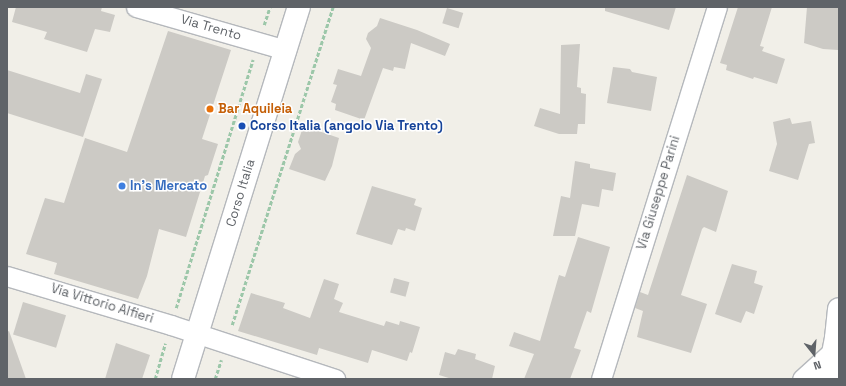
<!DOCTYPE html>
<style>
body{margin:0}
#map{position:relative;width:846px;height:386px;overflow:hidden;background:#f1efe8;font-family:"Space Grotesk",sans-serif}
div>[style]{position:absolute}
.building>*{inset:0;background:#cccac5;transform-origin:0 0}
.path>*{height:2.5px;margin-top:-1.25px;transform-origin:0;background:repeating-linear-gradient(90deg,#9cc7a9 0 4px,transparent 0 6px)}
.roads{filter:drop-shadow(1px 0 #b5b8bc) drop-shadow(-1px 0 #b5b8bc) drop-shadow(0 1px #b5b8bc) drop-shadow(0 -1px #b5b8bc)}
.minor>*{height:19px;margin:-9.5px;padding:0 9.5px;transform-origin:9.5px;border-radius:9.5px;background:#fff}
.tertiary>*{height:22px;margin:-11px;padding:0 11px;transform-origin:11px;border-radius:11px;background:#fff}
.secondary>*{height:22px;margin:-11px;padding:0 11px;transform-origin:11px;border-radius:11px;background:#fff}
.dots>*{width:11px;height:11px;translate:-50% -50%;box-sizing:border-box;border:2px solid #fff;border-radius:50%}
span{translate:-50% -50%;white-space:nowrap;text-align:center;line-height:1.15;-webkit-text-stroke:3px #fff;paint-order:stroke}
.street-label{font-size:13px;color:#5f6368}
.food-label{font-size:13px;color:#c56008;font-weight:700}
.left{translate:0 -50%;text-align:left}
.transit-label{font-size:13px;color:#164399;font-weight:700}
.shop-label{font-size:13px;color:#366cbe;font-weight:700}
.frame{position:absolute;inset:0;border:8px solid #5f6368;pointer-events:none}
.north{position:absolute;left:794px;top:334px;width:40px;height:40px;-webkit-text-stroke:3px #fff;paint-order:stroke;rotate:163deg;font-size:11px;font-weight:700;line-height:16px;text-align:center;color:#5f6368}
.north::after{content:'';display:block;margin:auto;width:14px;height:18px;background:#5f6368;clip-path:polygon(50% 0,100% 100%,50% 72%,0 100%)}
</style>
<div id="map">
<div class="building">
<i style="clip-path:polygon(16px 7px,102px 7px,101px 11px,115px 15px,110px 32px,95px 29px,87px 52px,44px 39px,47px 32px,12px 22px)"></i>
<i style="clip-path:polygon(605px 7px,676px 7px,669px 30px,605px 11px)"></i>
<i style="clip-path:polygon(738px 7px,772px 7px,760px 46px,764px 47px,762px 51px,785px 59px,777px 84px,754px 77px,753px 79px,726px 70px,727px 65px,720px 63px)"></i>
<i style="clip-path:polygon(807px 7px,839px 7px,838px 50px,823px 49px,804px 43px)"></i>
<i style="left:447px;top:8px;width:17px;height:16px;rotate:17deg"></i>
<i style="clip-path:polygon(380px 18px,417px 30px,450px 44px,445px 56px,411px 43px,405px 69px,394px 67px,393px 71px,383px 68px,364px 120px,335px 110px,336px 104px,331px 102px,337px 85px,333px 84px,338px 69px,361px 76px,371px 48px,366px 39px,368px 33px,377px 26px)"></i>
<i style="clip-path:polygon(168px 31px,231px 50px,202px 139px,218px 144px,208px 175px,205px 176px,186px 237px,159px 229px,147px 276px,138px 299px,54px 274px,57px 263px,26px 254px,45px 198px,64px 203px,85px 138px,127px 152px)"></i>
<i style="clip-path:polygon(580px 44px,577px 87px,581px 88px,581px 93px,586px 94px,585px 124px,578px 124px,577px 134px,559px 134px,534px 126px,540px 108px,560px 114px,561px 45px)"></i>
<i style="clip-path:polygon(613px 67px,630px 69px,632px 72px,657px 77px,651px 111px,607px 103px)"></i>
<i style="clip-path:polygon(7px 70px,80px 93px,86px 74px,102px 79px,83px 137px,7px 113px)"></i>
<i style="clip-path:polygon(790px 118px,792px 124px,811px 121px,815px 143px,809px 144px,798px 180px,769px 171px,777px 144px,773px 122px)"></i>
<i style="clip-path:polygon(307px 127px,339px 138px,332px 166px,325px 181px,289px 169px,295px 154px,301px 149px,298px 142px,302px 130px)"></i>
<i style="clip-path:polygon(575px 161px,590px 164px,590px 168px,616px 173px,613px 191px,602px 189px,599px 207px,582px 204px,575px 236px,553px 236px,561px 196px,570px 198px)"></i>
<i style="clip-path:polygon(687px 175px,728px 191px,716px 232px,704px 227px,702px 229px,681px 295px,707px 304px,691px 353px,637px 337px,643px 311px,635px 308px,640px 292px,648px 295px)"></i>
<i style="clip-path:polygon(372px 186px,416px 199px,414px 205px,422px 208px,415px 231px,406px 228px,405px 231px,398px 229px,392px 245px,356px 234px)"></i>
<i style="clip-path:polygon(578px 237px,610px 247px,591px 313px,587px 311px,574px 348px,581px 350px,570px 379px,524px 379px,534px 354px,509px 346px,514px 332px,540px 341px,559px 275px,565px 277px)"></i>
<i style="clip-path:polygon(732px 264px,757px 271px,754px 283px,763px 286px,754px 314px,746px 311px,741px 323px,715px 314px)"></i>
<i style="left:394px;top:278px;width:16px;height:15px;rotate:15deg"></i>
<i style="clip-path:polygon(324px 279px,339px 284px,334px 299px,343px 303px,339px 312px,384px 326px,386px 321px,399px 325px,400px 321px,420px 327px,412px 353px,410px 352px,407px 361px,372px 350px,368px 363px,319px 348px,317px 355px,238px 331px,251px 293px,285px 303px,283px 308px,310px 318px)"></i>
<i style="left:23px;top:302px;width:45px;height:34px;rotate:17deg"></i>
<i style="clip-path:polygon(9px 331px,26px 379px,7px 379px,7px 332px)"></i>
<i style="clip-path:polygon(116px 343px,150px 355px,142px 379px,105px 379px)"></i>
<i style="clip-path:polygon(458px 349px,476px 354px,475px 359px,495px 366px,492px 379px,452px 379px,439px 375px,445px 352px,455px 355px)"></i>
</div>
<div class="path">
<i style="left:264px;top:25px;width:19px;rotate:-72deg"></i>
<i style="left:176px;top:308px;width:260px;rotate:-72.8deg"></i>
<i style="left:232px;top:325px;width:334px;rotate:-72.4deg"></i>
<i style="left:155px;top:379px;width:37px;rotate:-74deg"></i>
<i style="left:215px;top:379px;width:20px;rotate:-72deg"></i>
</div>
<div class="roads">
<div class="minor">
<i style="left:136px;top:7px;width:156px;rotate:16deg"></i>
<i style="left:7px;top:276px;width:171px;rotate:16.6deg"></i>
<i style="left:171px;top:325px;width:173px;rotate:18.2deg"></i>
<i style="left:601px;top:379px;width:390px;rotate:-72.7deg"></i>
<i style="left:802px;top:379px;width:42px;rotate:-42.1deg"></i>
</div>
<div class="tertiary">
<i style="left:828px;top:379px;width:42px;rotate:-79deg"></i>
<i style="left:836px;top:338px;width:29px;rotate:-84deg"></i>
</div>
<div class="secondary">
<i style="left:183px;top:379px;width:390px;rotate:-72.7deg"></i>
</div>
</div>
<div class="dots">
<i style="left:210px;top:109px;background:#e8710a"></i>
<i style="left:242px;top:126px;background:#1a4fb4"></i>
<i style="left:122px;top:186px;background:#3f7fe0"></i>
</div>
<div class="street-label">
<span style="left:211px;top:28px;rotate:16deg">Via Trento</span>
<span style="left:241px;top:193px;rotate:-73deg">Corso Italia</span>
<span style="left:659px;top:193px;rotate:-73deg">Via Giuseppe Parini</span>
<span style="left:102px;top:304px;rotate:17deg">Via Vittorio Alfieri</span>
</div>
<div class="food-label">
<span class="left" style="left:218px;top:109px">Bar Aquileia</span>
</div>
<div class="transit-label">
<span class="left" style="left:250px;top:126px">Corso Italia (angolo Via Trento)</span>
</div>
<div class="shop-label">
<span class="left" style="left:130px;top:186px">In's Mercato</span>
</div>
<div class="frame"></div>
<div class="north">N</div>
</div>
